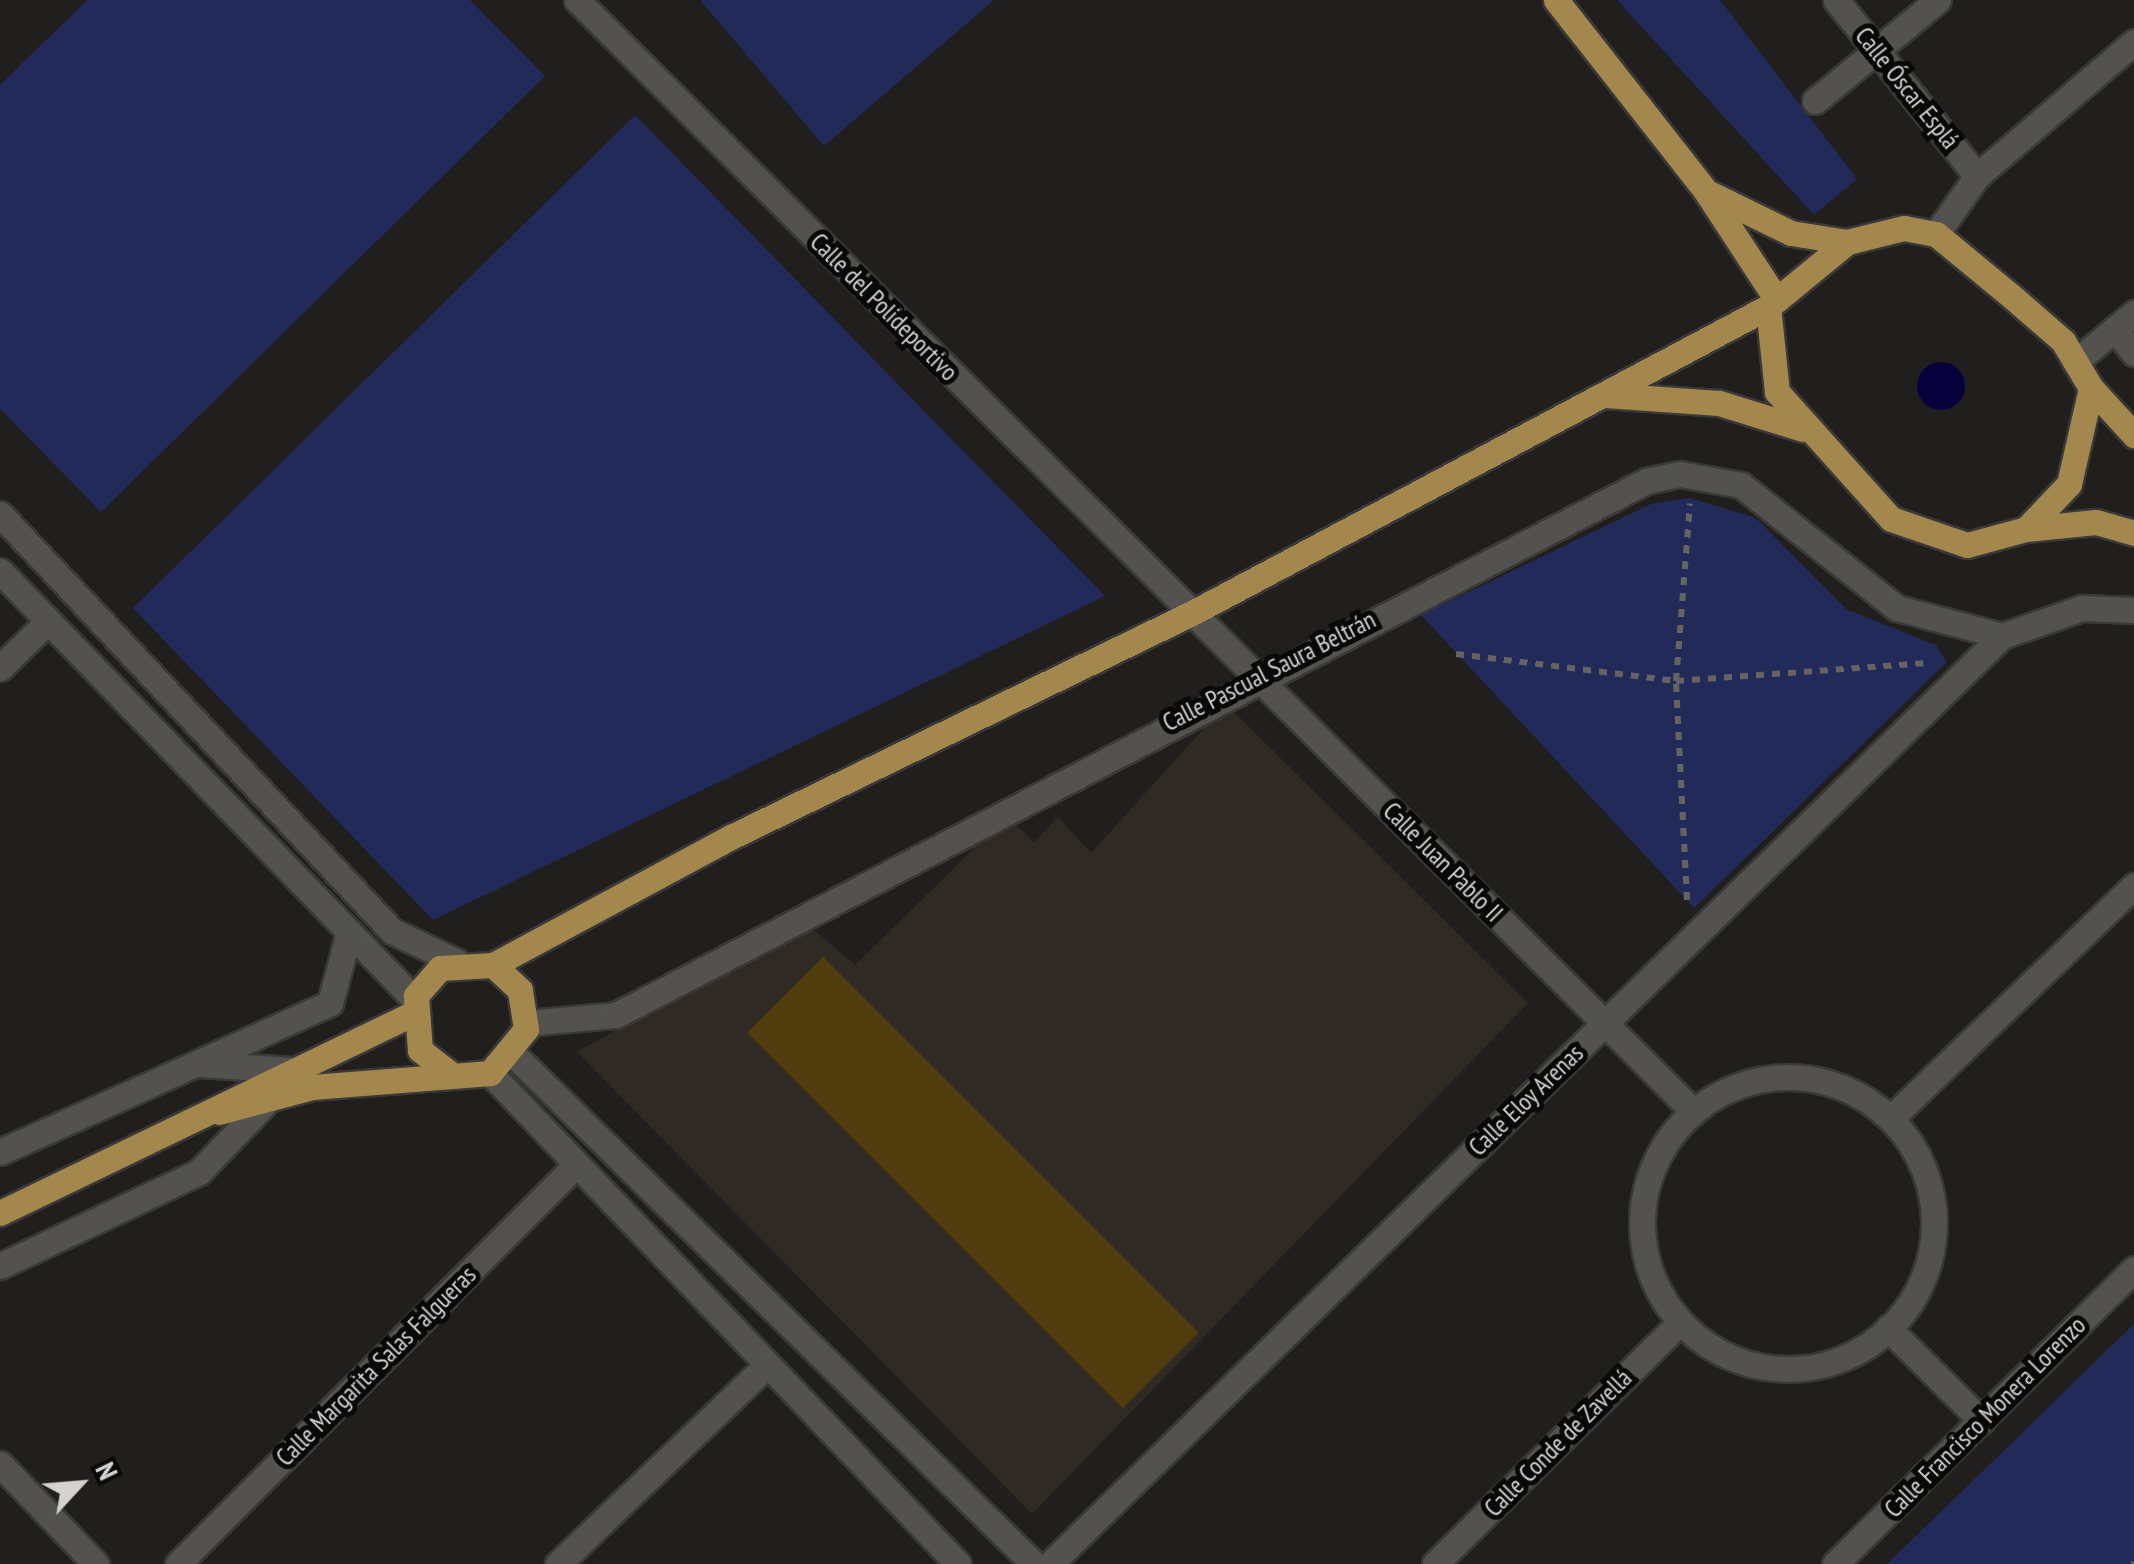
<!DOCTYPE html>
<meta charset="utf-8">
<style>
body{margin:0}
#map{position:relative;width:2134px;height:1564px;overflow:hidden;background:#211f1d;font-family:"PT Sans Narrow",sans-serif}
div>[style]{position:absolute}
.built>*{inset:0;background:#2f2b24}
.green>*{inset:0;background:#212a59}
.water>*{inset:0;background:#06003c}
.round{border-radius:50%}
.building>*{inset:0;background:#513c0d;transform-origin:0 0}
.path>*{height:6px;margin-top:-3px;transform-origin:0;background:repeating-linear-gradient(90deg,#666462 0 8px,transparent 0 16px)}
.roads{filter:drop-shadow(2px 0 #3a3937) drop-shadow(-2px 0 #3a3937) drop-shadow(0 2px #3a3937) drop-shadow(0 -2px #3a3937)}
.minor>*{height:25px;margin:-12.5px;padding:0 12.5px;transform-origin:12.5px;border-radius:12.5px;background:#53524f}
.minor>.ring{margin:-12.5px;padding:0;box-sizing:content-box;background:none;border:25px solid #53524f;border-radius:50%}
.major>*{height:25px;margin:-12.5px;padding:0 12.5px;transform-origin:12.5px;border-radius:12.5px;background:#a3874d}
span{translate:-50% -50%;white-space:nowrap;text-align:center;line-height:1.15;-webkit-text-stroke:10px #0a0908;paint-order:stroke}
.street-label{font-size:25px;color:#d3d2d1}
.north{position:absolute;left:30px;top:1434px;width:100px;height:100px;-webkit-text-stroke:8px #0a0908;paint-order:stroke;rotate:64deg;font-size:28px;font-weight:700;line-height:40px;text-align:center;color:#d3d2d1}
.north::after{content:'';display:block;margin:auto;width:35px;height:45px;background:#d3d2d1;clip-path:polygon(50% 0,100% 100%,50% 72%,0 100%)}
</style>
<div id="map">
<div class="built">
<i style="clip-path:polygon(1226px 704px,1528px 1003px,1032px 1514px,577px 1052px,806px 923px,855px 965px,1007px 816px,1034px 842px,1058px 817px,1091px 853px)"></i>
</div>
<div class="green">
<i style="clip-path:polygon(87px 0,470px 0,545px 76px,101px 512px,0 409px,0 85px)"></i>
<i style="clip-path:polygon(700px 0,994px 0,824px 146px)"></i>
<i style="clip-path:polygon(1617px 0,1720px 0,1857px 179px,1814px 215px)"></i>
<i style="clip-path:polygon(635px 115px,1105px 596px,433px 920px,133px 608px)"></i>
<i style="clip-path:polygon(1690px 498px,1756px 518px,1846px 609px,1936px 645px,1947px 662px,1694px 908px,1421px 615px,1651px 504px)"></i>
<i style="clip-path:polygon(2134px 1324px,2134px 1564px,1887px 1564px)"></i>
</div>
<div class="water">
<i class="round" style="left:1917px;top:362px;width:48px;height:48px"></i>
</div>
<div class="building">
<i style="left:823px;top:957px;width:531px;height:107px;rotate:45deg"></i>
</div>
<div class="path">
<i style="left:1456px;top:654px;width:222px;rotate:7deg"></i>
<i style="left:1676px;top:681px;width:255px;rotate:-4.1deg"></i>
<i style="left:1687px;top:900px;width:219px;rotate:-92.9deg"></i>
<i style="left:1676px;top:681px;width:178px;rotate:-85.5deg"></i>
<i style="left:2133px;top:1564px;width:2px;rotate:-63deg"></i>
</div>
<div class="roads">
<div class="minor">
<i style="left:577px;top:0;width:1576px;rotate:44.87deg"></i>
<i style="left:1836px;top:0;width:226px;rotate:51.3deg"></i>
<i style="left:1815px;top:101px;width:159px;rotate:-39.4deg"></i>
<i style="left:1936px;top:234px;width:71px;rotate:-54.7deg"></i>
<i style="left:1977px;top:176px;width:206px;rotate:-40.5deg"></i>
<i style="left:2115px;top:329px;width:31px;rotate:52deg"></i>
<i style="left:2075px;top:362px;width:77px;rotate:-39.7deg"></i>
<i style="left:0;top:514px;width:572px;rotate:46.77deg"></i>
<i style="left:392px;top:931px;width:72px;rotate:25.5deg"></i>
<i style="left:0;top:571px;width:597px;rotate:45.95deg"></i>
<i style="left:0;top:668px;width:66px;rotate:-44.4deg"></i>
<i style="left:526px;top:1023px;width:90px;rotate:-5.1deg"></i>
<i style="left:616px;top:1015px;width:1160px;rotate:-27.4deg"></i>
<i style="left:1646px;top:481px;width:35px;rotate:-12deg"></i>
<i style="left:1680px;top:474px;width:62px;rotate:10.2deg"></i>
<i style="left:1741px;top:485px;width:199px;rotate:38.3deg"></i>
<i style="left:1897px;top:608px;width:109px;rotate:14.9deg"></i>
<i style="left:514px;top:1055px;width:728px;rotate:44.39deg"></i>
<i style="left:199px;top:1064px;width:94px;rotate:3.7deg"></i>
<i style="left:490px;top:1073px;width:678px;rotate:46.37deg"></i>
<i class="ring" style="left:1642px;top:1077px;width:267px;height:267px"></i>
<i style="left:1891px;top:1118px;width:336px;rotate:-43.7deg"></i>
<i style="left:0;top:1152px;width:362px;rotate:-24.3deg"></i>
<i style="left:330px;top:1003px;width:73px;rotate:-75deg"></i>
<i style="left:0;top:1266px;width:220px;rotate:-25.3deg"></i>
<i style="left:199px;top:1172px;width:105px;rotate:-46.2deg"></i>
<i style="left:1888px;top:1328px;width:132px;rotate:44.7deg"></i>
<i style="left:0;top:1464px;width:139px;rotate:46.2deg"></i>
<i style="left:178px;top:1564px;width:559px;rotate:-45.07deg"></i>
<i style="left:558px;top:1564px;width:287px;rotate:-43.6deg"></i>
<i style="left:1050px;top:1564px;width:1329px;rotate:-44.27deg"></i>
<i style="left:2002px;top:636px;width:85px;rotate:-19.3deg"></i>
<i style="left:2082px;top:608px;width:52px;rotate:2.2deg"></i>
<i style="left:1435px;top:1564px;width:344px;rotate:-44.6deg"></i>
<i style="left:1835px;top:1564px;width:420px;rotate:-44.6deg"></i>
</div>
<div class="major">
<i style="left:1556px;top:0;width:241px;rotate:51.9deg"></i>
<i style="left:1705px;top:190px;width:131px;rotate:56.8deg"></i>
<i style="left:1709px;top:193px;width:91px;rotate:26deg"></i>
<i style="left:1791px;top:233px;width:57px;rotate:9.1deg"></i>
<i style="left:1904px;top:228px;width:33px;rotate:11deg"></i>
<i style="left:1936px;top:234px;width:96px;rotate:39.5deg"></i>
<i style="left:2010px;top:295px;width:70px;rotate:41deg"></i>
<i style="left:2063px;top:341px;width:55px;rotate:59.2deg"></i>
<i style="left:2091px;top:388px;width:98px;rotate:102.9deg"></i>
<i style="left:2069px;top:484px;width:62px;rotate:133.7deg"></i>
<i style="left:2026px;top:529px;width:61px;rotate:164.8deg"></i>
<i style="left:1967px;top:545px;width:80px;rotate:-161.1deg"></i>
<i style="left:1891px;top:519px;width:171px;rotate:-131.9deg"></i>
<i style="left:1777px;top:392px;width:85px;rotate:-96deg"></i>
<i style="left:1768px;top:307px;width:102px;rotate:-39.4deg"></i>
<i style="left:1847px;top:242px;width:59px;rotate:-13.8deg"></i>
<i style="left:2091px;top:388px;width:64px;rotate:47.5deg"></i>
<i style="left:1605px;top:395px;width:114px;rotate:4deg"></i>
<i style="left:1719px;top:403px;width:88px;rotate:17.2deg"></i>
<i style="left:2026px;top:529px;width:70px;rotate:-5.7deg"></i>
<i style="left:2096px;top:522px;width:40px;rotate:16deg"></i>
<i style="left:493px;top:965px;width:272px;rotate:-28.3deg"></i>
<i style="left:733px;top:836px;width:510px;rotate:-25.91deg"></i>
<i style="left:1192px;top:613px;width:652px;rotate:-27.98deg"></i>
<i style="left:219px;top:1112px;width:96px;rotate:-15deg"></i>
<i style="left:312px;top:1087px;width:179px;rotate:-4.5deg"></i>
<i style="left:490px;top:1073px;width:57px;rotate:-50.7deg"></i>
<i style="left:526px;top:1029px;width:39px;rotate:-99deg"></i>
<i style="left:520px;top:990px;width:37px;rotate:-137deg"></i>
<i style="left:493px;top:965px;width:53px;rotate:176.8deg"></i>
<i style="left:440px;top:968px;width:37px;rotate:131deg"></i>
<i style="left:416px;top:996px;width:54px;rotate:85.8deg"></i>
<i style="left:420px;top:1050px;width:39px;rotate:38deg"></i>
<i style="left:0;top:1213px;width:457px;rotate:-25.8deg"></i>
</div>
</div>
<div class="street-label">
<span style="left:1907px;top:88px;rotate:51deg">Calle Óscar Esplá</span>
<span style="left:884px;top:307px;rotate:45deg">Calle del Polideportivo</span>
<span style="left:1269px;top:671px;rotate:-27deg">Calle Pascual Saura Beltrán</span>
<span style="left:1443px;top:862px;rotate:45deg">Calle Juan Pablo II</span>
<span style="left:1526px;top:1100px;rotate:-44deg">Calle Eloy Arenas</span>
<span style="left:376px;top:1366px;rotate:-45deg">Calle Margarita Salas Falgueras</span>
<span style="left:1985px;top:1417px;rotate:-45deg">Calle Francisco Monera Lorenzo</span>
<span style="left:1558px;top:1443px;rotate:-45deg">Calle Conde de Zavellá</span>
</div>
<div class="north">N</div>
</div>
